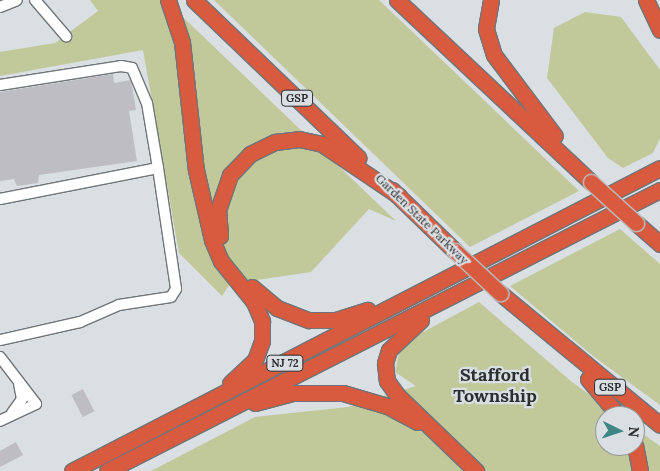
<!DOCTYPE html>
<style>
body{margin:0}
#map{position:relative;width:660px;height:471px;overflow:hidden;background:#dadfe3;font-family:Lora,serif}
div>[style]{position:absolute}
.green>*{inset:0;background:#c1c89a}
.building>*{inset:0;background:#bebdc3;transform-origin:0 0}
.roads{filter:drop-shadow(1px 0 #707579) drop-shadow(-1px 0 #707579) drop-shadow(0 1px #707579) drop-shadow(0 -1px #707579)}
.minor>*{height:10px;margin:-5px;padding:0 5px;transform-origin:5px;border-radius:5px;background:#fff}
.highway>*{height:15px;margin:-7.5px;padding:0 7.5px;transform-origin:7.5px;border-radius:7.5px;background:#d85a3f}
.bridges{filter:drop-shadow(1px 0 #bbbcbd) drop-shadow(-1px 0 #bbbcbd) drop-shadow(0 1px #bbbcbd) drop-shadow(0 -1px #bbbcbd)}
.highway-bridge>*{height:15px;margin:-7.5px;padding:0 7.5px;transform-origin:7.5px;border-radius:7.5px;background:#d85a3f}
span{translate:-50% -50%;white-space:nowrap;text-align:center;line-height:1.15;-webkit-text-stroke:4.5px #dadfe3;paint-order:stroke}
.shield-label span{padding:1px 4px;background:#dadfe3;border:1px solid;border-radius:4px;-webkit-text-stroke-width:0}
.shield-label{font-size:11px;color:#2c2e30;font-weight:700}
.street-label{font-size:12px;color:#2c2e30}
.district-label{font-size:18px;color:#2c2e30;font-weight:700}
.north{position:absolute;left:595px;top:406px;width:50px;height:50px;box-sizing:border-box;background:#dadfe3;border:1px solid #94989b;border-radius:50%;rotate:94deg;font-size:14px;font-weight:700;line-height:20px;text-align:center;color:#2c2e30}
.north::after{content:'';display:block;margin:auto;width:18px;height:22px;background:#3e8684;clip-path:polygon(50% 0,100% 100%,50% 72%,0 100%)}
</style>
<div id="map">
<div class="green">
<i style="clip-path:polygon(90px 0,165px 0,396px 221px,369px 209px,311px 272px,230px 284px,222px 296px,179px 253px,143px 50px,0 76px,0 52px,55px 43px,98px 11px)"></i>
<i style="clip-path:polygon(214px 0,379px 0,579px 191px,470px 247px)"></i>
<i style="clip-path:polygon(585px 12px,621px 17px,660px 70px,660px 138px,653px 153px,623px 168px,608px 158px,547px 78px,554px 28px)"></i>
<i style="clip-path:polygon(620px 229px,660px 264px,660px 405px,593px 356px,510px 286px)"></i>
<i style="clip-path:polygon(479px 302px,572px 382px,619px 416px,605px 416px,605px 446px,635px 446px,635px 428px,660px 446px,660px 471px,151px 471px,255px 417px,348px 407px,416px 386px,395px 372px,401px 344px)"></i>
</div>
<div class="building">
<i style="clip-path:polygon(113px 74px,114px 83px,130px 80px,132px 86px,136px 110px,129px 111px,137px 161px,39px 175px,38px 183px,17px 186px,14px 179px,0 181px,0 92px)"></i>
<i style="left:83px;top:389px;width:25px;height:13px;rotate:63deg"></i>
<i style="clip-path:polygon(16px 442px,23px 455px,0 467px,0 451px)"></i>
</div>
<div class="roads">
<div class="minor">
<i style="left:35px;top:0;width:48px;rotate:49.3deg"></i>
<i style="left:0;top:7px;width:18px;rotate:-22deg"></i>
<i style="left:0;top:85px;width:122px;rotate:-8.9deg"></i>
<i style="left:121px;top:66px;width:11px;rotate:10deg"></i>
<i style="left:132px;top:68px;width:38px;rotate:67deg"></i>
<i style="left:147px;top:103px;width:66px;rotate:80.4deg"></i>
<i style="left:0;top:199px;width:161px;rotate:-11.1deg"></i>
<i style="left:158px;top:168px;width:122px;rotate:81.5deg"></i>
<i style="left:176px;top:289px;width:9px;rotate:122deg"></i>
<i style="left:171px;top:297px;width:53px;rotate:171.3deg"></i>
<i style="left:119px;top:305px;width:43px;rotate:156.4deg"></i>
<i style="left:80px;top:322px;width:82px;rotate:167.3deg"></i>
<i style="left:0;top:357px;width:59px;rotate:52.5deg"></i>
<i style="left:36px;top:404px;width:40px;rotate:155deg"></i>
<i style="left:12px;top:413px;width:17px;rotate:-54deg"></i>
<i style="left:22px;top:399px;width:15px;rotate:-101deg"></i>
</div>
<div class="highway">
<i style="left:168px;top:0;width:44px;rotate:71.6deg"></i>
<i style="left:182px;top:42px;width:129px;rotate:83.8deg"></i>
<i style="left:196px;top:170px;width:72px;rotate:77.1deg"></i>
<i style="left:212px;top:240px;width:23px;rotate:67deg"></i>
<i style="left:221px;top:261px;width:53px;rotate:51.2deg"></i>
<i style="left:254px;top:302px;width:21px;rotate:67deg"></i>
<i style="left:262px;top:321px;width:20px;rotate:90deg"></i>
<i style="left:262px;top:341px;width:20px;rotate:110deg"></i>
<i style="left:255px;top:360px;width:34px;rotate:137deg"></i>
<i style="left:194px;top:0;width:228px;rotate:43.8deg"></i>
<i style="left:397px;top:0;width:266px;rotate:43.2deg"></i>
<i style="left:491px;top:0;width:29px;rotate:100deg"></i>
<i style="left:486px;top:29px;width:27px;rotate:73deg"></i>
<i style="left:494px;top:55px;width:101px;rotate:53deg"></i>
<i style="left:646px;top:0;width:33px;rotate:65deg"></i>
<i style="left:392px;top:190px;width:88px;rotate:44.1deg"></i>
<i style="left:636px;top:223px;width:32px;rotate:41deg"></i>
<i style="left:220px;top:236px;width:26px;rotate:-94deg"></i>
<i style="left:218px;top:210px;width:37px;rotate:-71deg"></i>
<i style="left:230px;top:175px;width:29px;rotate:-46deg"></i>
<i style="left:250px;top:154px;width:28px;rotate:-26deg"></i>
<i style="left:275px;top:142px;width:24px;rotate:-7deg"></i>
<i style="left:299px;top:139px;width:24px;rotate:12deg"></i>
<i style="left:322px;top:144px;width:93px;rotate:34deg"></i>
<i style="left:252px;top:287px;width:33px;rotate:40deg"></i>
<i style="left:277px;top:308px;width:34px;rotate:21deg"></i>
<i style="left:309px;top:320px;width:27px"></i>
<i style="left:336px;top:320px;width:33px;rotate:-18deg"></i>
<i style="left:500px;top:293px;width:207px;rotate:39.5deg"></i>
<i style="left:421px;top:320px;width:44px;rotate:136.8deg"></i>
<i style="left:389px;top:350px;width:14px;rotate:107deg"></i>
<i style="left:385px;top:363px;width:18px;rotate:84deg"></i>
<i style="left:387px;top:381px;width:17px;rotate:54deg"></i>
<i style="left:397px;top:395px;width:110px;rotate:43.9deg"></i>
<i style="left:588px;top:379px;width:48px;rotate:50deg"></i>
<i style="left:255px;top:403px;width:38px;rotate:-15deg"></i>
<i style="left:292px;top:393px;width:51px"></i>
<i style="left:343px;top:393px;width:46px;rotate:16.5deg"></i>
<i style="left:387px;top:406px;width:34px;rotate:28deg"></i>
<i style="left:635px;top:445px;width:26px;rotate:79deg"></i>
<i style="left:72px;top:471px;width:661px;rotate:-27.26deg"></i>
<i style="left:107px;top:471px;width:620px;rotate:-26.94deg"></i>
</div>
</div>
<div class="bridges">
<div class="highway-bridge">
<i style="left:591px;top:182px;width:61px;rotate:42.3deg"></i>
<i style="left:455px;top:251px;width:62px;rotate:43deg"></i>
</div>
</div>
<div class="shield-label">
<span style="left:297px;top:98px">GSP</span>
<span style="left:285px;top:363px">NJ 72</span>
<span style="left:610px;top:387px">GSP</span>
</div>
<div class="street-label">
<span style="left:422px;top:219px;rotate:44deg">Garden State Parkway</span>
</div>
<div class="district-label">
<span style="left:495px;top:386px">Stafford<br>Township</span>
</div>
<div class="north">N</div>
</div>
